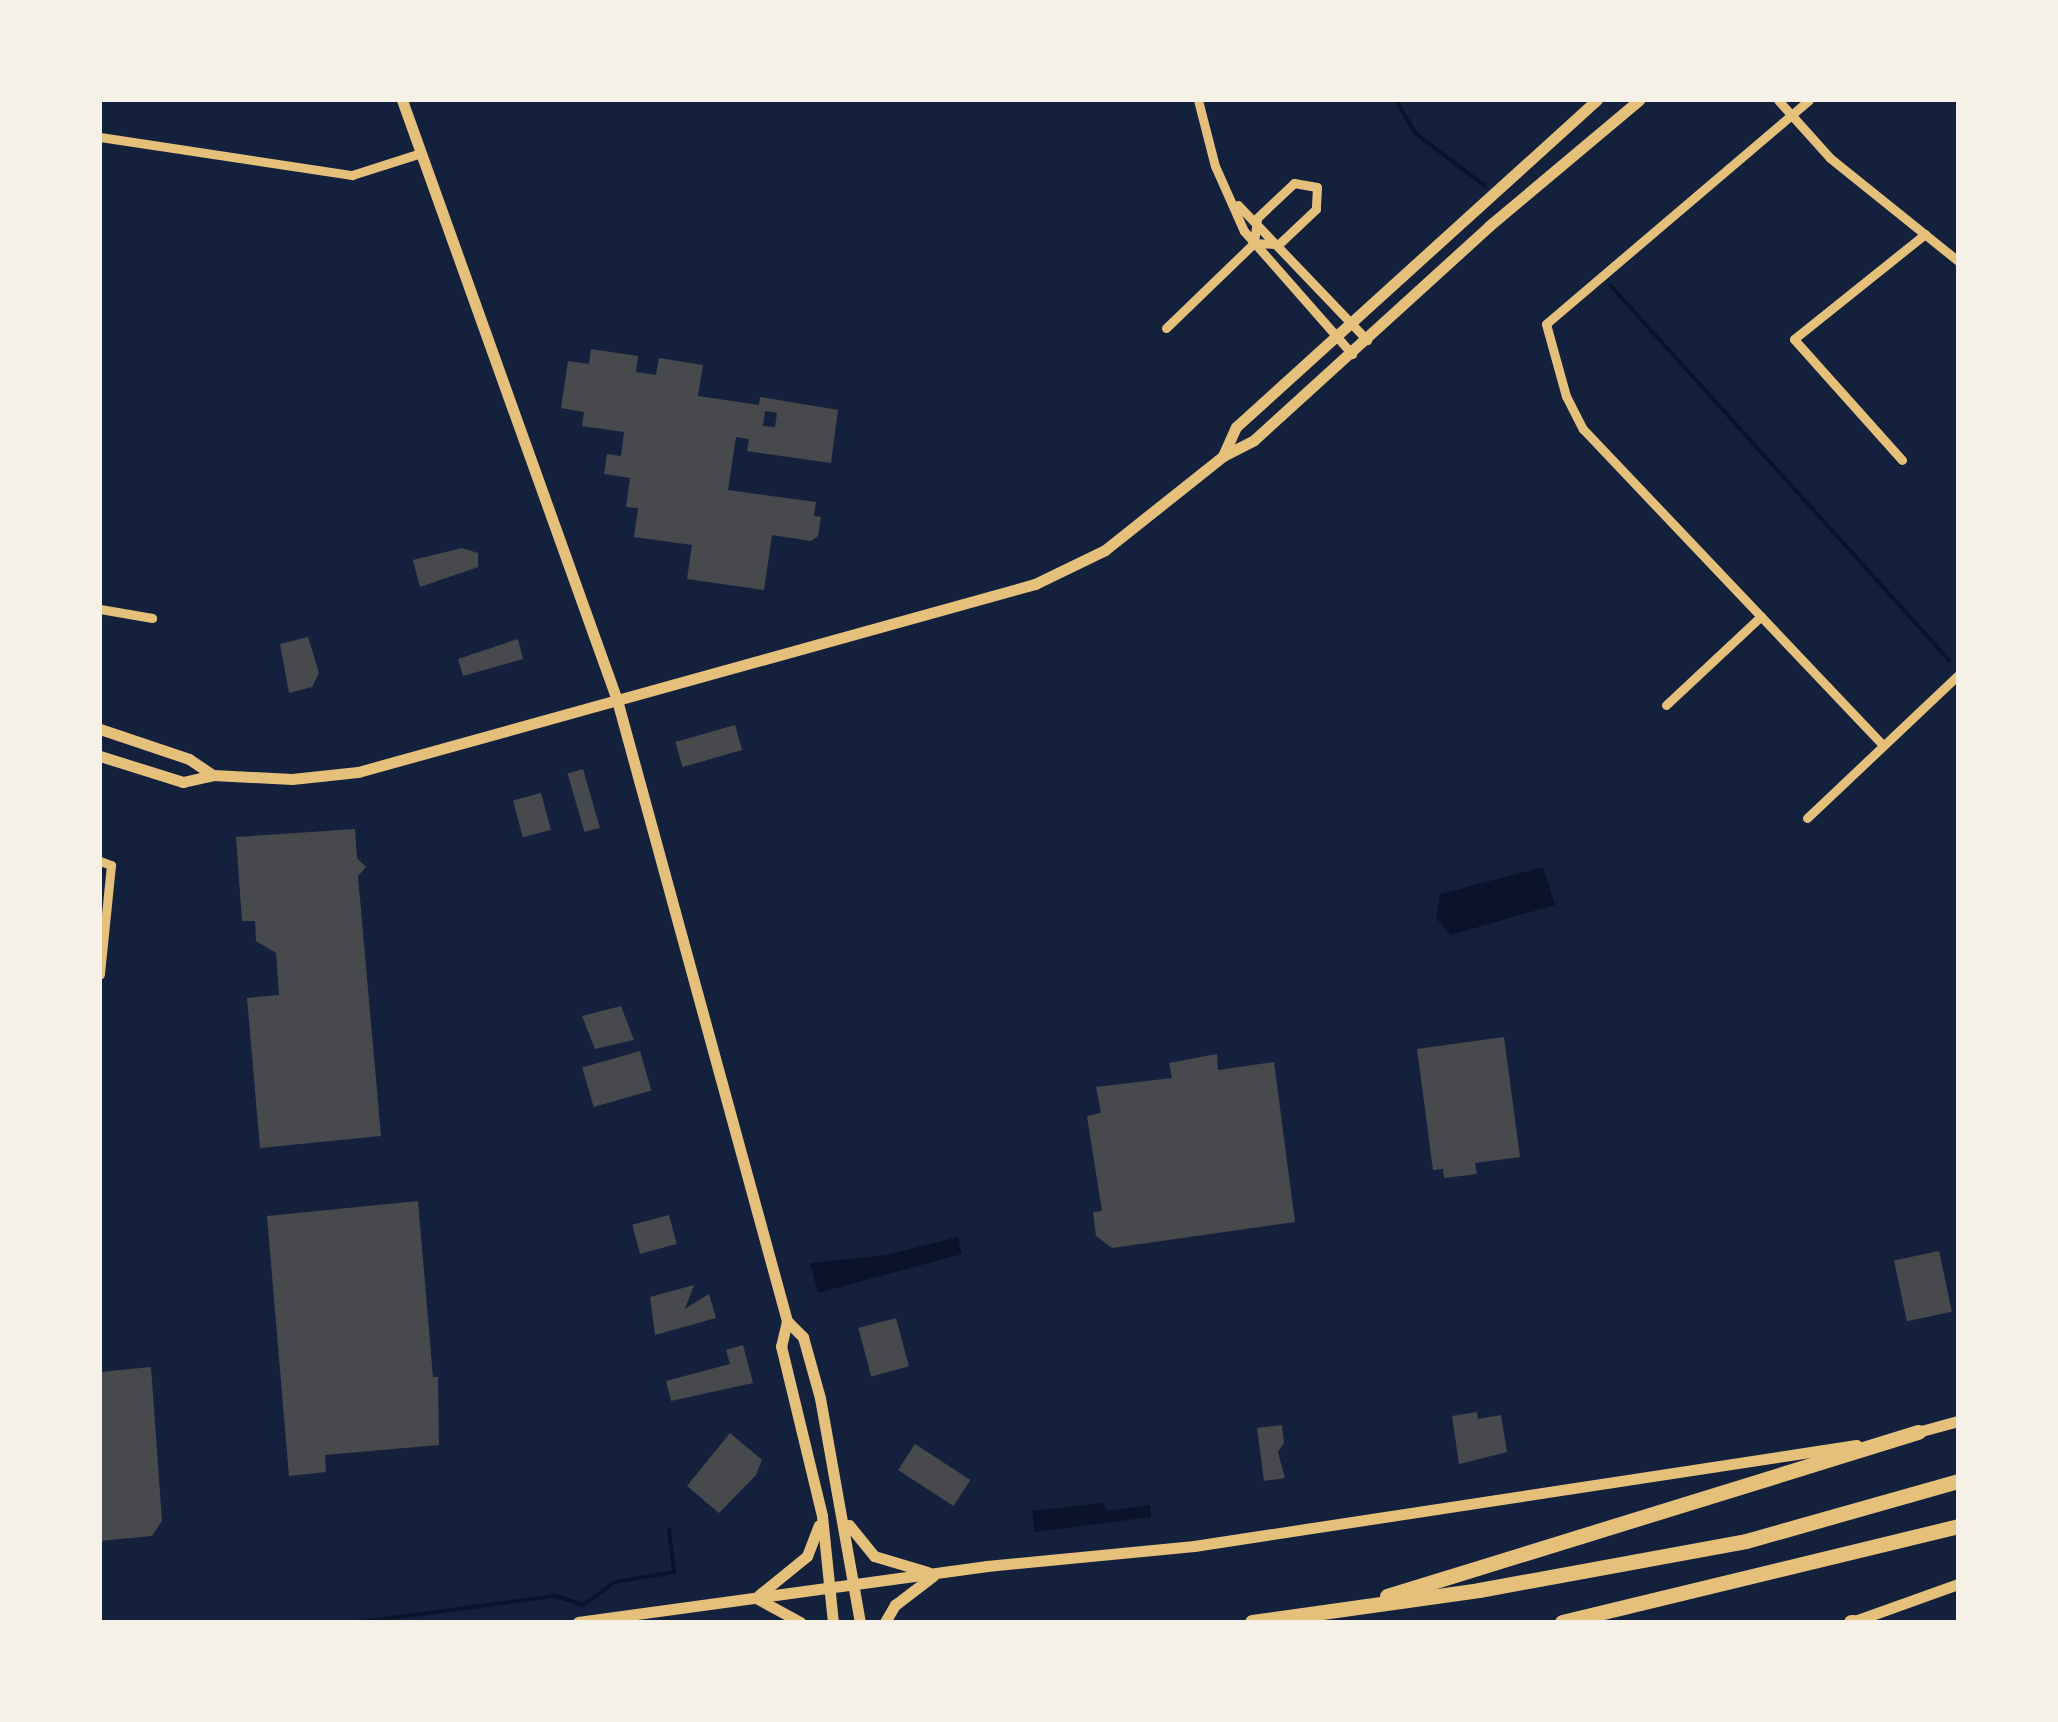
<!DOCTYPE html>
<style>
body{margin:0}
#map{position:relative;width:2058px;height:1722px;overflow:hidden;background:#14213d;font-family:"IBM Plex Serif",serif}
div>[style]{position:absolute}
.water>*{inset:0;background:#0b132b}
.stream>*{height:4px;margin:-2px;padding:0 2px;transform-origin:2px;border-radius:2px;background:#0b132b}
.building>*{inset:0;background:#48494c;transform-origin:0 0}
.minor>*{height:9px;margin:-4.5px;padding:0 4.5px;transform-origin:4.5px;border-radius:4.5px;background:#e5c07b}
.secondary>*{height:11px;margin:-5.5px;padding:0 5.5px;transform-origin:5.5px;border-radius:5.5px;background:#e5c07b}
.motorway>*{height:15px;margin:-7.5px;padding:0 7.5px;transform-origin:7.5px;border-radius:7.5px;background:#e5c07b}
span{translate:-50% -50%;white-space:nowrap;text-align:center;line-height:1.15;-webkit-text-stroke:10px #f6f1e7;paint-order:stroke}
.frame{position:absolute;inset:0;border:102px solid #f6f1e7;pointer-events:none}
</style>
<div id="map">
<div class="water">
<i style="clip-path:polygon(1543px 867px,1555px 905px,1451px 935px,1436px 918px,1440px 894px)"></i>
<i style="clip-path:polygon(958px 1237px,962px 1254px,818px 1293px,810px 1263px,886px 1255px)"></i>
<i style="clip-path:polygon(1102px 1503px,1107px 1511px,1150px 1505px,1151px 1517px,1035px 1532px,1032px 1511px)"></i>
</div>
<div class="stream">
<i style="left:1396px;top:100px;width:38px;rotate:60deg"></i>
<i style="left:1415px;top:133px;width:88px;rotate:37.1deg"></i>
<i style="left:1610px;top:285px;width:506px;rotate:47.89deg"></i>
<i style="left:360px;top:1622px;width:198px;rotate:-7.6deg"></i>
<i style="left:556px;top:1596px;width:28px;rotate:18deg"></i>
<i style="left:583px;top:1605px;width:39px;rotate:-36deg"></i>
<i style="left:615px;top:1582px;width:60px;rotate:-9.6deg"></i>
<i style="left:674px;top:1572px;width:43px;rotate:-96.6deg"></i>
</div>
<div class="building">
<i style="clip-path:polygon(evenodd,591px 349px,638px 356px,636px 372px,656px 375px,659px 358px,703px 365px,698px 396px,759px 405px,760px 397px,838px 410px,831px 463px,747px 451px,749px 439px,736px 437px,728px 490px,816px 502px,814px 516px,821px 517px,818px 536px,811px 541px,772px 535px,764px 590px,687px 579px,692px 545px,634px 537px,638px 508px,626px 507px,630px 478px,604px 474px,607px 454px,621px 456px,624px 432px,582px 426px,584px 412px,561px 408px,568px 361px,589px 364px,591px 349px,765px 411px,777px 413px,775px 427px,763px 426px,765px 411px)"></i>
<i style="clip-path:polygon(462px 548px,478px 553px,478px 567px,420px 587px,413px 560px)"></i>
<i style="clip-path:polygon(308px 637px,319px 673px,312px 687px,289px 693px,280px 644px)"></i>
<i style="clip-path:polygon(518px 639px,523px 659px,463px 676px,458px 659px)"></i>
<i style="left:735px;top:725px;width:26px;height:62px;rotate:74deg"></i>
<i style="left:583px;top:769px;width:61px;height:16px;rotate:74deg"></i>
<i style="left:541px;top:793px;width:38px;height:29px;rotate:75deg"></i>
<i style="clip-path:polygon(355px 829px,357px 858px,366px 867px,358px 876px,381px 1136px,260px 1148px,247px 998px,279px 995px,276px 953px,256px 941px,255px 921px,242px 921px,236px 837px)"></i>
<i style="clip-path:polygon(621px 1006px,634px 1040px,595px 1049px,582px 1016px)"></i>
<i style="clip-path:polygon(1504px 1037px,1520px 1157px,1475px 1163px,1477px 1174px,1444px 1178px,1443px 1169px,1433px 1170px,1417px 1049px)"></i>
<i style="left:640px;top:1051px;width:41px;height:60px;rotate:74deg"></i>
<i style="clip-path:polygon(1217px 1054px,1218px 1070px,1274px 1062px,1295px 1222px,1112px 1248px,1096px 1236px,1093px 1212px,1102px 1211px,1087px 1116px,1101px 1113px,1096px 1087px,1172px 1078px,1169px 1063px)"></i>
<i style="clip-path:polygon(418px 1201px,433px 1377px,438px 1377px,439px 1445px,325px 1455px,326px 1472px,289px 1476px,267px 1216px)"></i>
<i style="left:669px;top:1215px;width:30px;height:38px;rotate:75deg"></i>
<i style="left:1939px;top:1251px;width:62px;height:46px;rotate:78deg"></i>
<i style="clip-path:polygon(694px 1285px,685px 1309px,709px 1294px,716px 1318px,655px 1335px,650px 1297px)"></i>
<i style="left:896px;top:1318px;width:50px;height:39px;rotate:75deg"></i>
<i style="clip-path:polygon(743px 1345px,753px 1383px,671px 1401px,666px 1381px,730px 1364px,726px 1350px)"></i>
<i style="clip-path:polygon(151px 1367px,162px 1521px,152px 1536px,100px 1541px,100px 1372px)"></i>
<i style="clip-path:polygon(1477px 1412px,1478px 1419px,1501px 1415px,1507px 1452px,1459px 1464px,1452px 1416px)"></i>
<i style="clip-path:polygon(1282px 1425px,1284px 1443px,1278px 1452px,1285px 1478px,1264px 1481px,1257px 1428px)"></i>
<i style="clip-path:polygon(730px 1433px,762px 1460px,756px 1475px,719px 1513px,687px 1486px)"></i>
<i style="left:915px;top:1444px;width:66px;height:31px;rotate:33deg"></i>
</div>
<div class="minor">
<i style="left:1198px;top:100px;width:68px;rotate:75.6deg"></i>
<i style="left:1215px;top:166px;width:71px;rotate:66deg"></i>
<i style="left:1244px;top:231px;width:164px;rotate:48.7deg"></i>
<i style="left:1778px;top:100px;width:78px;rotate:48.1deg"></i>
<i style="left:1830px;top:158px;width:164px;rotate:38.8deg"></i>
<i style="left:1809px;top:100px;width:345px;rotate:139.6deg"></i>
<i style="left:1546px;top:324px;width:75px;rotate:74.5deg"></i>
<i style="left:1566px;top:396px;width:37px;rotate:63deg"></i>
<i style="left:1583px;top:429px;width:436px;rotate:46.5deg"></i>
<i style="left:100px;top:137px;width:255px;rotate:8.6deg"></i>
<i style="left:352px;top:175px;width:72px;rotate:-17.7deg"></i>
<i style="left:1238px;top:205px;width:187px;rotate:46.3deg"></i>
<i style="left:1166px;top:328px;width:122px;rotate:-44deg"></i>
<i style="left:1254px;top:243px;width:25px;rotate:-83deg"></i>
<i style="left:1257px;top:218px;width:51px;rotate:-43.4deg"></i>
<i style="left:1294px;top:183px;width:23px;rotate:10deg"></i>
<i style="left:1317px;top:187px;width:22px;rotate:93deg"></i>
<i style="left:1316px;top:209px;width:51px;rotate:136.6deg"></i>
<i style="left:1279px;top:244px;width:25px;rotate:-178deg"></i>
<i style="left:1902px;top:460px;width:162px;rotate:-131.8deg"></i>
<i style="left:1794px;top:339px;width:168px;rotate:-38.7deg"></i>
<i style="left:100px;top:609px;width:53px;rotate:9.8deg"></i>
<i style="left:1666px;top:705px;width:130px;rotate:-43.1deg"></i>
<i style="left:1807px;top:818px;width:208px;rotate:-43.4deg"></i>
<i style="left:100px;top:861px;width:12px;rotate:20deg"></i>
<i style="left:111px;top:865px;width:110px;rotate:95.8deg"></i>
</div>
<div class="secondary">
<i style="left:402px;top:100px;width:637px;rotate:70.29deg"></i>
<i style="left:617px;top:700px;width:644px;rotate:74.69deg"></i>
<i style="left:787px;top:1321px;width:26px;rotate:103deg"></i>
<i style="left:781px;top:1346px;width:175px;rotate:76.4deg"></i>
<i style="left:822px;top:1516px;width:107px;rotate:84.1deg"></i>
<i style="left:1223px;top:456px;width:32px;rotate:-66deg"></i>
<i style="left:1236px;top:427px;width:487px;rotate:-42.2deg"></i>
<i style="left:100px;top:729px;width:94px;rotate:18.6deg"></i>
<i style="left:189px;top:759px;width:29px;rotate:34deg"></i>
<i style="left:100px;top:756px;width:87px;rotate:17.4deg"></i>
<i style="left:183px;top:782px;width:31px;rotate:-13deg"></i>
<i style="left:213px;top:775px;width:79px;rotate:2.9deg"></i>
<i style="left:292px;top:779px;width:66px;rotate:-6.1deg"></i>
<i style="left:358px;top:772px;width:703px;rotate:-15.52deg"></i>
<i style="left:1035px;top:584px;width:78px;rotate:-25.9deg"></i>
<i style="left:1105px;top:550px;width:151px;rotate:-38.5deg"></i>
<i style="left:1223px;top:456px;width:35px;rotate:-27deg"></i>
<i style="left:1254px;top:440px;width:318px;rotate:-42.3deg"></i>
<i style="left:1489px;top:226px;width:196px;rotate:-40deg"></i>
<i style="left:787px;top:1321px;width:23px;rotate:45deg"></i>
<i style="left:803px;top:1337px;width:63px;rotate:74.4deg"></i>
<i style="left:820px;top:1398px;width:228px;rotate:79.9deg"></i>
<i style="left:1914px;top:1433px;width:46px;rotate:-15.3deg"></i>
<i style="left:849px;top:1525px;width:40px;rotate:51deg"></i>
<i style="left:874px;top:1556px;width:56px;rotate:16.5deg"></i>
<i style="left:759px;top:1595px;width:62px;rotate:-39.1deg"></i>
<i style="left:807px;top:1556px;width:33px;rotate:-69deg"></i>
<i style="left:758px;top:1599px;width:48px;rotate:28.7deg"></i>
<i style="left:578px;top:1622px;width:413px;rotate:-7.8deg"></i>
<i style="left:987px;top:1566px;width:208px;rotate:-5.5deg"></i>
<i style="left:1194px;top:1546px;width:670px;rotate:-8.67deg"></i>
<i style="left:885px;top:1622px;width:20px;rotate:-60deg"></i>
<i style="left:895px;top:1605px;width:48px;rotate:-37.3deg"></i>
<i style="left:1852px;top:1622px;width:113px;rotate:-19.7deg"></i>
</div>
<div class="motorway">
<i style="left:1387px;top:1596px;width:556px;rotate:-17.16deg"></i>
<i style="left:1252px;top:1622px;width:229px;rotate:-8deg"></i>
<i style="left:1479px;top:1590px;width:271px;rotate:-10.4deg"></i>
<i style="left:1746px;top:1541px;width:220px;rotate:-15.8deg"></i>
<i style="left:1562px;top:1622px;width:407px;rotate:-13.6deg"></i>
<i style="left:1851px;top:1622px;width:2px"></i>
</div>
<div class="frame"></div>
</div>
